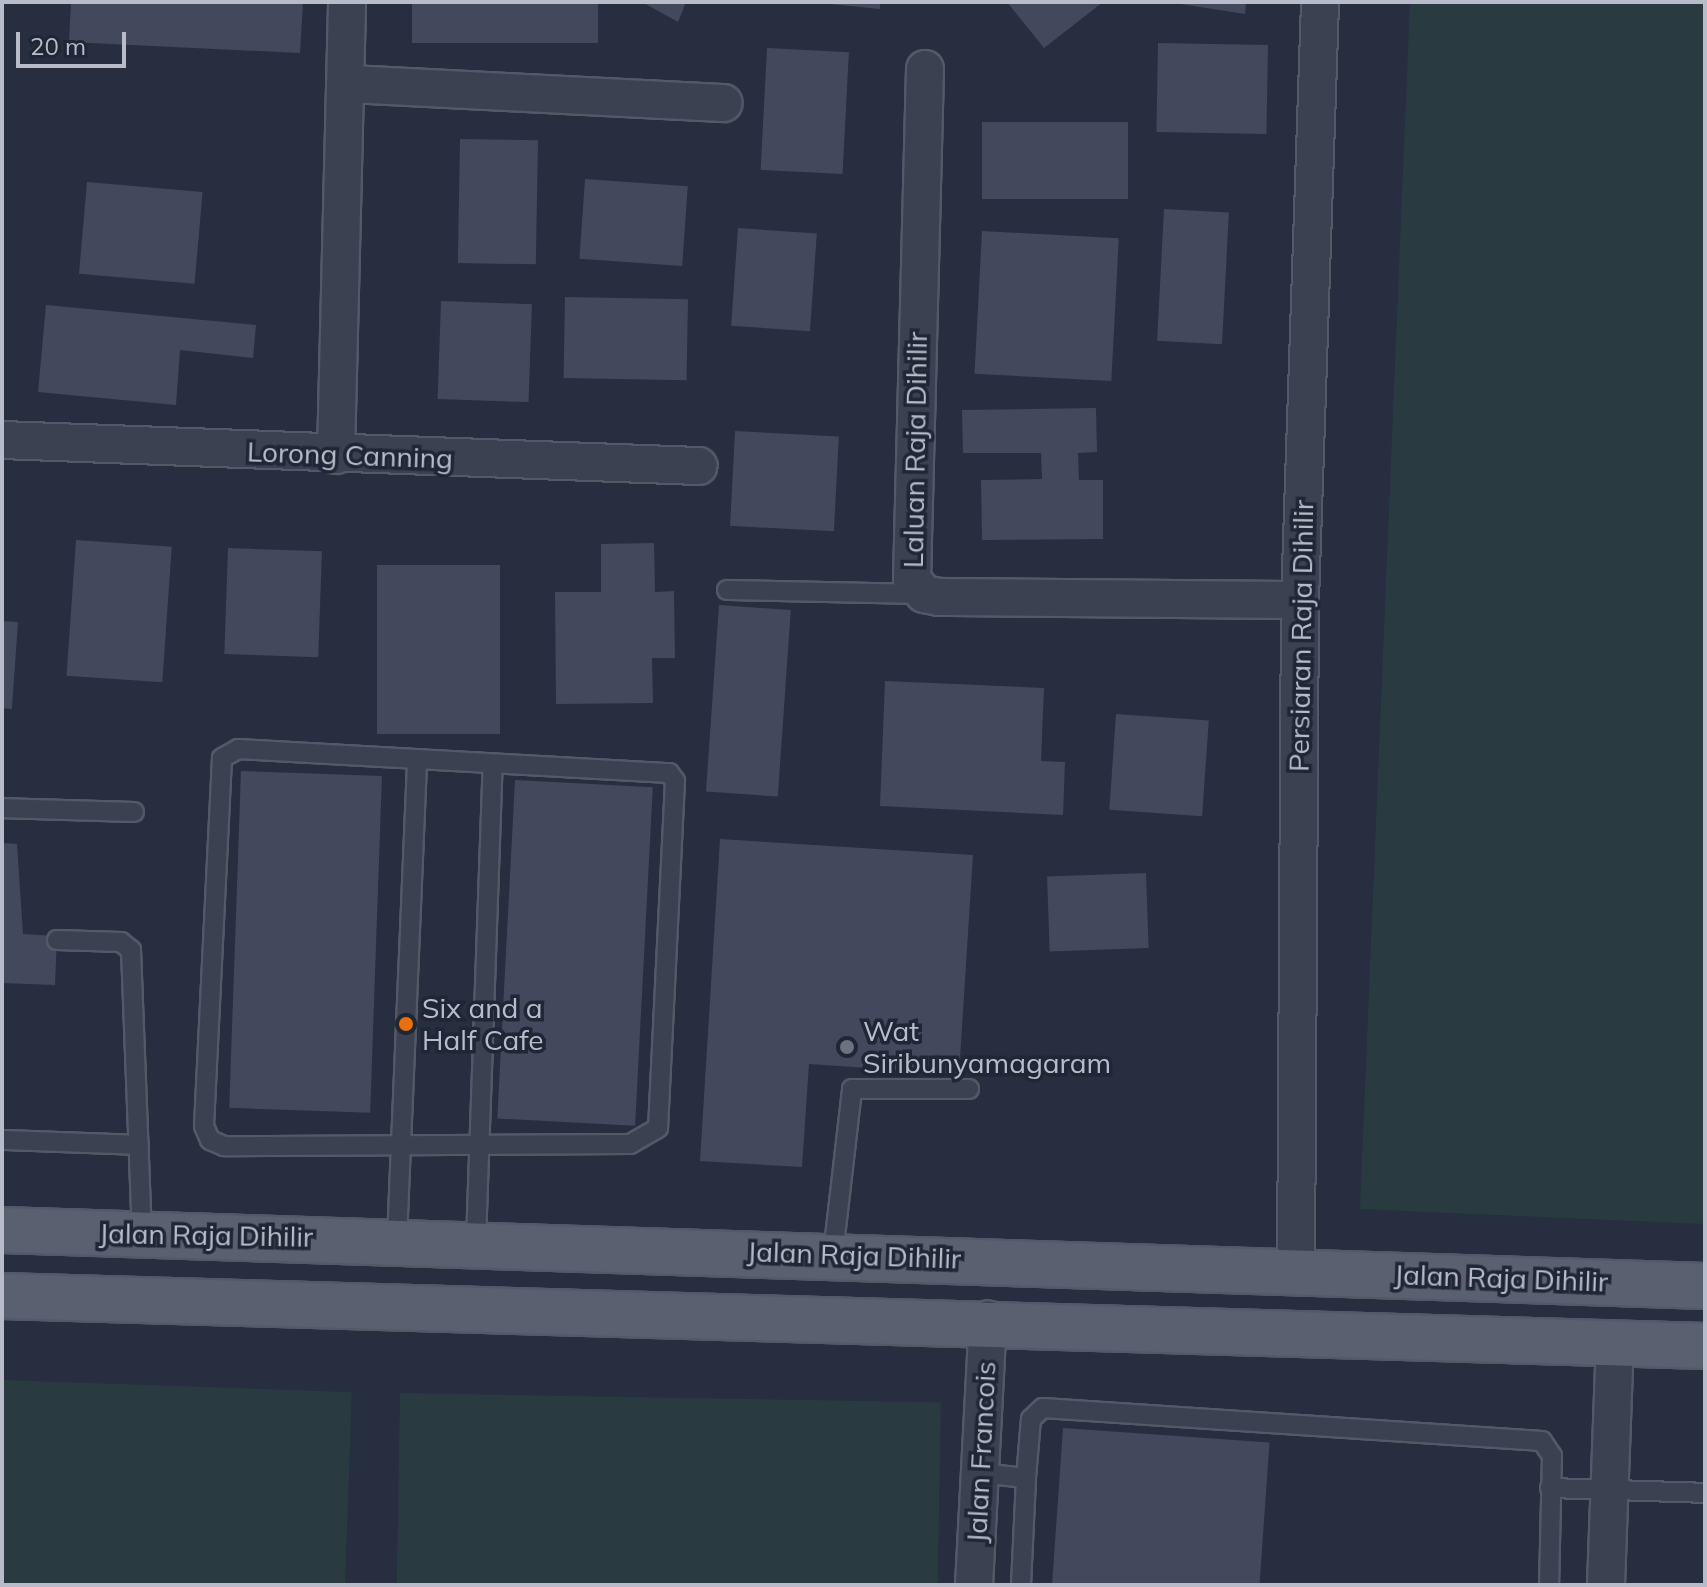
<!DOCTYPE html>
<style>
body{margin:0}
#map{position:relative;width:1707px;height:1587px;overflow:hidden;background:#272e40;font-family:Mulish,sans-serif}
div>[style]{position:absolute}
.green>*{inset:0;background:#293b41;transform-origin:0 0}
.building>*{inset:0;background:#42495d;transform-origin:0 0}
.roads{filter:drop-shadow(2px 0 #535967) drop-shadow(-2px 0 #535967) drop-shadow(0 2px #535967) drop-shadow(0 -2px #535967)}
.lane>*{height:18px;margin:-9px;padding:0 9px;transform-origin:9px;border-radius:9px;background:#3b4150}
.street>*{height:36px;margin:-18px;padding:0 18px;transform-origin:18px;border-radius:18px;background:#3b4150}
.primary>*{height:44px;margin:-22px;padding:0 22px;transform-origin:22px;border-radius:22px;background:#59606f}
.dots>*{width:22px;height:22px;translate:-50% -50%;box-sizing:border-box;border:4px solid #202635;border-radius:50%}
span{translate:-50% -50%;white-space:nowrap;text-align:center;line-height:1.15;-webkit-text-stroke:7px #202635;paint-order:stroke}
.street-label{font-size:28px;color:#b8bcca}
.poi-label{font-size:28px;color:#b8bcca}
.left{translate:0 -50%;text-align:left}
.frame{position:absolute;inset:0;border:4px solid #b8bcca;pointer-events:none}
.scale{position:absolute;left:16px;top:32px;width:110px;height:36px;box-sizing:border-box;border:4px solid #b8bcca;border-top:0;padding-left:10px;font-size:24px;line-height:28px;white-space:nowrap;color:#b8bcca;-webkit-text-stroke:6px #202635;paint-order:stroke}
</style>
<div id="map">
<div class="green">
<i style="clip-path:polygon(1410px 2px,1705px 2px,1705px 1224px,1360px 1209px)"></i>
<i style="left:2px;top:1380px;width:350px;height:205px;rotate:2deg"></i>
<i style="left:400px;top:1393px;width:541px;height:193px;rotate:1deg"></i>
</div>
<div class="building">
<i style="clip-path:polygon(71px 2px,303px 2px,300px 53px,69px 42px)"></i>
<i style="left:412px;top:2px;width:186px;height:41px"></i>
<i style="clip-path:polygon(642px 2px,686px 2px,678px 22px)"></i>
<i style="clip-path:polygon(810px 2px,880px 2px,880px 9px)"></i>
<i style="clip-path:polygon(1007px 2px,1103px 2px,1044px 48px)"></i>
<i style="clip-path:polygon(1168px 2px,1246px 2px,1245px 14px)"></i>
<i style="left:1158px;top:43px;width:110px;height:89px;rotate:1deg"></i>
<i style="left:767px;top:48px;width:82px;height:122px;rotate:3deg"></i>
<i style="left:982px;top:122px;width:146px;height:77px"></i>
<i style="left:460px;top:139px;width:78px;height:124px;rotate:1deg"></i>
<i style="left:585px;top:179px;width:103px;height:80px;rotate:4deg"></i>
<i style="left:87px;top:182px;width:116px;height:92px;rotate:5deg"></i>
<i style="left:1164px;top:209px;width:65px;height:132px;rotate:3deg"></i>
<i style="left:738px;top:228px;width:79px;height:98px;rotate:4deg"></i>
<i style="left:982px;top:231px;width:137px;height:143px;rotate:3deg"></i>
<i style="left:565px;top:297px;width:123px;height:81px;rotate:1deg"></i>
<i style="left:441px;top:301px;width:91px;height:98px;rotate:2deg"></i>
<i style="clip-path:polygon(46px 305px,256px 325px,253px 358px,180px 350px,176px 405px,38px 392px)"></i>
<i style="clip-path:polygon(1096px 408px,1097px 452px,1078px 453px,1079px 480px,1103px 480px,1103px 539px,982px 540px,981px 480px,1042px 479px,1041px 453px,963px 453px,962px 410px)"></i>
<i style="left:735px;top:431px;width:104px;height:95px;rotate:3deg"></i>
<i style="left:76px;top:540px;width:96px;height:136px;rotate:4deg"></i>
<i style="clip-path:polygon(654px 543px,655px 592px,674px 591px,675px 658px,652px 658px,653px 703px,556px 704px,555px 592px,601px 592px,601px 544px)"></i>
<i style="left:228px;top:548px;width:94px;height:106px;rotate:2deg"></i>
<i style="left:377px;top:565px;width:123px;height:169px"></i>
<i style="left:719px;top:605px;width:72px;height:187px;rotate:4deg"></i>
<i style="left:2px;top:621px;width:16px;height:87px;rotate:4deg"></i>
<i style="clip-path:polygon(885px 681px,1044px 688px,1041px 761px,1065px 762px,1063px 815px,880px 806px)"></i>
<i style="left:1116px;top:714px;width:93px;height:96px;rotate:4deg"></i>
<i style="left:241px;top:771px;width:141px;height:337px;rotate:2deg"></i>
<i style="left:515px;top:780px;width:138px;height:339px;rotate:3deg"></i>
<i style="clip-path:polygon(720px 839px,973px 855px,959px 1074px,809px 1064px,802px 1167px,700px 1161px)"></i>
<i style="clip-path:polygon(2px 843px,17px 844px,23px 934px,57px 936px,55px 985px,2px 983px)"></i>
<i style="left:1146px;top:873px;width:75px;height:99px;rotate:88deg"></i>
<i style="left:1063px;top:1428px;width:207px;height:157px;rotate:4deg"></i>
</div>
<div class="roads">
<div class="lane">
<i style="left:727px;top:590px;width:197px;rotate:1.2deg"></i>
<i style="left:238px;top:749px;width:432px;rotate:3.2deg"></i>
<i style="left:669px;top:773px;width:10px;rotate:53deg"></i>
<i style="left:675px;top:781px;width:347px;rotate:92.8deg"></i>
<i style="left:658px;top:1128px;width:32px;rotate:150deg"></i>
<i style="left:630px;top:1144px;width:406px;rotate:179.7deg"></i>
<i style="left:224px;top:1146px;width:15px;rotate:-157deg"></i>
<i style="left:210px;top:1140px;width:15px;rotate:-113deg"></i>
<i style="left:204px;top:1126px;width:368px;rotate:-87.2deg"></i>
<i style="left:222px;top:758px;width:18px;rotate:-29deg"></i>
<i style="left:2px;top:808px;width:132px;rotate:1.7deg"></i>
<i style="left:57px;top:940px;width:64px;rotate:1.8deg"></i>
<i style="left:121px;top:942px;width:13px;rotate:39deg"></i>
<i style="left:131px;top:950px;width:284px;rotate:87.8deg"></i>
<i style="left:2px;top:1140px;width:137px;rotate:2.1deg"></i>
<i style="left:397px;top:1240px;width:478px;rotate:-87.6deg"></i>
<i style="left:476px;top:1242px;width:477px;rotate:-88deg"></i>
<i style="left:833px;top:1254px;width:166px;rotate:-83.4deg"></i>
<i style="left:852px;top:1089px;width:117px"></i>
<i style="left:980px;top:1473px;width:46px;rotate:6.2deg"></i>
<i style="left:1026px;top:1478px;width:59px;rotate:-85.2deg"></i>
<i style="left:1031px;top:1419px;width:16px;rotate:-43deg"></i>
<i style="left:1043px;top:1408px;width:500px;rotate:3.78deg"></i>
<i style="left:1542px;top:1441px;width:18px;rotate:56deg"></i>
<i style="left:1552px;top:1456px;width:129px;rotate:91.3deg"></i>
<i style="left:1550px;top:1488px;width:155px;rotate:1.8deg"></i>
<i style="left:1021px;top:1585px;width:107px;rotate:-87.3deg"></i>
</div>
<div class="street">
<i style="left:925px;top:69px;width:510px;rotate:91.46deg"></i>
<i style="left:912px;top:579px;width:19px;rotate:51deg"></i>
<i style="left:924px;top:594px;width:15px;rotate:11deg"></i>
<i style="left:939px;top:597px;width:361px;rotate:0.5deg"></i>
<i style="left:348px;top:84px;width:376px;rotate:2.9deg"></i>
<i style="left:2px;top:440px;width:697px;rotate:2.14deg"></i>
<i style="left:336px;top:455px;width:453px;rotate:-88.6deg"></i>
<i style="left:1296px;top:1269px;width:669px;rotate:-89.66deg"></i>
<i style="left:1300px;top:600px;width:598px;rotate:-88.08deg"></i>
<i style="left:974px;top:1585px;width:266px;rotate:-87deg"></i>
<i style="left:1606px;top:1585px;width:243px;rotate:-87.9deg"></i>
</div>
<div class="primary">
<i style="left:2px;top:1230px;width:1704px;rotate:1.88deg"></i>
<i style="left:2px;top:1296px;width:1704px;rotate:1.68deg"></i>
</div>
</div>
<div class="dots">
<i style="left:406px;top:1024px;background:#e8710a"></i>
<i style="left:847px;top:1047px;background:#6b7280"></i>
</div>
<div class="street-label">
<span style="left:915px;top:450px;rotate:-89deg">Laluan Raja Dihilir</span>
<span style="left:350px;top:455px;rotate:2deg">Lorong Canning</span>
<span style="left:1301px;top:636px;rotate:-89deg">Persiaran Raja Dihilir</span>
<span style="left:206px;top:1235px;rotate:1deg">Jalan Raja Dihilir</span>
<span style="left:854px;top:1255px;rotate:2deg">Jalan Raja Dihilir</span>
<span style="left:1501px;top:1278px;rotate:2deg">Jalan Raja Dihilir</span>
<span style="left:981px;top:1452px;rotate:-87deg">Jalan Francois</span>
</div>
<div class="poi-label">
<span class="left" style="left:422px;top:1024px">Six and a<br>Half Cafe</span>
<span class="left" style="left:863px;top:1047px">Wat<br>Siribunyamagaram</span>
</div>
<div class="frame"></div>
<div class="scale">20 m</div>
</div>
